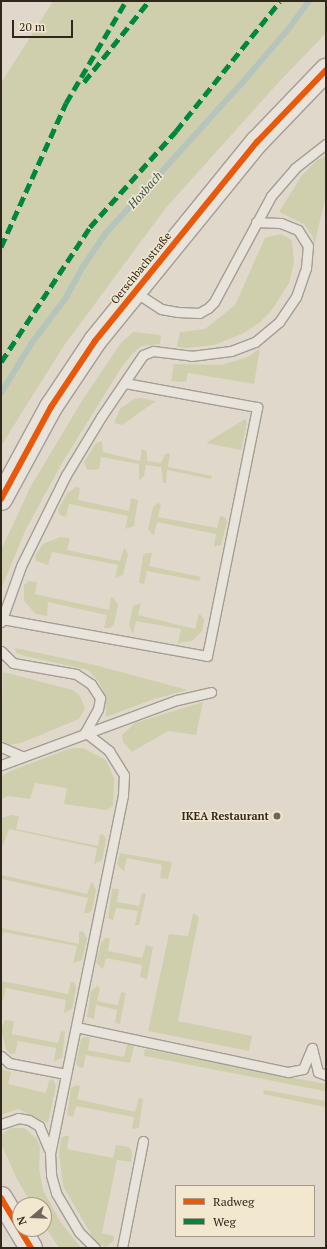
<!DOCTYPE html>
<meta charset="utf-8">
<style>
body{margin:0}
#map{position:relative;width:327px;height:1249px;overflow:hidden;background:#e0d8ca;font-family:"PT Serif",serif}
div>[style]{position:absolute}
.green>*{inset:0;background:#d0cfad;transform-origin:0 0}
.stream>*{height:6px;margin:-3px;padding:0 3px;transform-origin:3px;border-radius:3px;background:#b5c5bb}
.roads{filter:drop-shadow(1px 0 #a59d93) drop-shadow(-1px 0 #a59d93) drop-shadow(0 1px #a59d93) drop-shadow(0 -1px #a59d93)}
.lane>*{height:9px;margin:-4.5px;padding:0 4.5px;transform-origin:4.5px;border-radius:4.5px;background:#e9e4db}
.secondary>*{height:22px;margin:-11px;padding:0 11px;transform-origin:11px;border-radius:11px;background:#e9e4db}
.quiet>*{height:5px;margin-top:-2.5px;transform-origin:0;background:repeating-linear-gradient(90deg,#00873e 0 10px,transparent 0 15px)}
.cycleway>*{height:6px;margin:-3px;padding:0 3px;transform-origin:3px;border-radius:3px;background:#e8590c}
.dots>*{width:11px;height:11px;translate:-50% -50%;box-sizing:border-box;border:2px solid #f2e7cf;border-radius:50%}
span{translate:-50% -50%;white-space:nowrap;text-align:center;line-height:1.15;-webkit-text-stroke:3px #f2e7cf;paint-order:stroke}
.street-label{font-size:11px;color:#32271d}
.poi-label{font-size:11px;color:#32271d;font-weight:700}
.right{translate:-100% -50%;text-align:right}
.water-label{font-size:12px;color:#2d514e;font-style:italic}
.frame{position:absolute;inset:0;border:2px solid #32271d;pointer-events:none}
.legend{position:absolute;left:175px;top:1185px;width:140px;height:52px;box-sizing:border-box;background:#f2e7cf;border:1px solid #a59a88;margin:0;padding:5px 7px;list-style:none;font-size:12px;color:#32271d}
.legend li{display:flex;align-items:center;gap:8px;height:20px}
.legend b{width:20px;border:1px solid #a59a88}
.north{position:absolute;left:12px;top:1197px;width:40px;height:40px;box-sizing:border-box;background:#f2e7cf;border:1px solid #a59a88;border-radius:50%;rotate:251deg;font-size:11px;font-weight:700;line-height:16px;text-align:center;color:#32271d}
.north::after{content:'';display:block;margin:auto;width:14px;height:18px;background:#6f655a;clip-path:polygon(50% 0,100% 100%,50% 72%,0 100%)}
.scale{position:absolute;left:12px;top:20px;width:61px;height:18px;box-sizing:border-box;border:2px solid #32271d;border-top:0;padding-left:5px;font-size:12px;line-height:14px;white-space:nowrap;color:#32271d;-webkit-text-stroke:3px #f2e7cf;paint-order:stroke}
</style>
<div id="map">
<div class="green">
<i style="clip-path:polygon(53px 1px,326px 1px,326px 33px,279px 82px,165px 209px,63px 347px,1px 446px,1px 83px)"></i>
<i style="clip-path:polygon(326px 156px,326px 195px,314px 246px,313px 237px,304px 224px,279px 212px,302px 175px,317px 160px)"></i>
<i style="clip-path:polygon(281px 234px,292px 240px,294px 263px,289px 283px,272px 310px,259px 323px,242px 334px,214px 345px,187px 348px,177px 347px,180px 332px,205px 329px,235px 305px,265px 238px)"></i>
<i style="clip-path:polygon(133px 332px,161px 335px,160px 344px,142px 346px,133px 353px,121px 368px,62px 463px,26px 529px,1px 589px,1px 550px,31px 486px,83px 399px,121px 343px)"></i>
<i style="clip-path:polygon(260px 348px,254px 384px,188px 373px,186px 382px,171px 381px,174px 364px,221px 365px,248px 357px)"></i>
<i style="clip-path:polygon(141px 398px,156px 401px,122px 425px,114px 423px,120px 409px,134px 399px)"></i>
<i style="clip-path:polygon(245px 419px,247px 423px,241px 450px,206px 443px)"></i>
<i style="clip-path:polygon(102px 441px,103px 452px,140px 461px,142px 449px,147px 452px,147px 461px,161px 463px,165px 454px,170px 453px,168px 467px,212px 476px,211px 479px,167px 470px,166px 483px,163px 483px,161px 467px,146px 465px,144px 476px,139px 480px,139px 464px,101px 457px,99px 469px,87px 470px,84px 462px,96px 443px)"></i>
<i style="clip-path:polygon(76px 487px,80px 488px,78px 500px,129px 511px,131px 498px,138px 500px,134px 526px,125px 529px,128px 516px,69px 504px,66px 517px,60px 515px,58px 510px,67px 493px)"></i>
<i style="clip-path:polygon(158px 503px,161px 504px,158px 517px,217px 528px,220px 516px,225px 517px,227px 522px,221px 545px,214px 547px,216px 534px,157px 522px,154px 535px,151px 533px,148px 529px,153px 507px)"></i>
<i style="clip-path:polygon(60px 537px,70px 538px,67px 550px,120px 561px,124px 548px,128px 554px,123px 575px,115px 578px,118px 565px,52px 552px,48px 565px,36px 561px,35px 556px,43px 544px)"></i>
<i style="clip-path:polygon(147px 553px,152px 553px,149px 566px,201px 577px,199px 581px,147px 571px,144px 584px,139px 583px,143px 555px)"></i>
<i style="clip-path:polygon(29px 581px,37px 582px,35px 594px,109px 610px,111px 597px,114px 598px,118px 605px,114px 624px,110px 628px,104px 628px,107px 615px,48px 602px,47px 616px,36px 614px,24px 601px,24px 585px)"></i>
<i style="clip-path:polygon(141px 603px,138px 615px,195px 629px,199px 614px,201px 615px,204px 620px,202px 631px,192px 641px,178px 643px,181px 629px,136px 621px,133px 634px,129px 626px,133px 606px)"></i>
<i style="clip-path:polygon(15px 648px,91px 664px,188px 690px,154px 699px,106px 717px,105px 695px,99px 682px,88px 670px,25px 656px,16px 653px)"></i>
<i style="clip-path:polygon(3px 672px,73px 690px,80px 696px,85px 708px,79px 719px,21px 743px,9px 745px,1px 740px)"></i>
<i style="clip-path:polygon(203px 702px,196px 735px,168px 731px,132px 752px,123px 742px,122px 735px,135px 723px)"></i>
<i style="clip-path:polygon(71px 748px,83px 748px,106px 760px,114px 778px,113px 806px,106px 810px,64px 804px,67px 788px,35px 783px,30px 799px,9px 796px,1px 799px,1px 777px,8px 772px)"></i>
<i style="clip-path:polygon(12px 815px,19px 816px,16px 829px,98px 846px,100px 834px,104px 835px,106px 840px,102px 860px,94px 864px,97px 848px,9px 829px,3px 845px,1px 845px,1px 818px)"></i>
<i style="clip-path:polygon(120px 853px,172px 862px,168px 879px,160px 878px,162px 865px,127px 858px,124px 871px,121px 869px,117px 864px)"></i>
<i style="clip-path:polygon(1px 875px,87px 894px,91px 883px,93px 883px,96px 890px,92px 910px,89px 913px,84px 913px,88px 898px,1px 879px)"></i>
<i style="clip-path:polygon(112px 889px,119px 889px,117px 902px,129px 904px,139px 906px,142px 893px,146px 894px,139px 925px,135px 925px,138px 911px,116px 908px,113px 920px,108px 918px)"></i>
<i style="clip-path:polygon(193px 913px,199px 917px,178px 1021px,252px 1036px,249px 1051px,148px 1031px,169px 934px,188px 936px)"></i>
<i style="clip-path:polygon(1px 928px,79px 944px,79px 932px,83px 931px,87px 939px,82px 960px,73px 963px,77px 946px,3px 932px,1px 943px)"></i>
<i style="clip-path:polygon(105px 938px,110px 938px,108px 951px,142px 958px,146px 945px,153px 947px,147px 979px,140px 977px,142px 965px,106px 958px,103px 969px,101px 968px,96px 962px,101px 943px)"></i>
<i style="clip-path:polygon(1px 981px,68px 994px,71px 982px,74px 982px,76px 988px,72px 1009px,64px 1013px,66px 1000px,6px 988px,3px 1000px,1px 1000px)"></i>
<i style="clip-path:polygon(97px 986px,100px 988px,97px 1001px,118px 1005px,121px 992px,126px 993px,120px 1024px,115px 1023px,117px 1010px,96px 1005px,94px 1019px,87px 1017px,91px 991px)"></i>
<i style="clip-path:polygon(5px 1020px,14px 1021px,12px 1034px,58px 1043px,61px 1031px,65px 1032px,62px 1058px,54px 1061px,56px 1048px,18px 1041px,15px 1054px,10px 1054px,6px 1049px,1px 1029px)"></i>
<i style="clip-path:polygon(84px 1037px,90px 1037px,88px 1050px,124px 1057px,127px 1044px,134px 1046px,130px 1063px,86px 1055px,83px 1068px,79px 1067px,76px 1063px,81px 1039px)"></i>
<i style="left:145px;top:1049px;width:185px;height:7px;rotate:11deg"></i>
<i style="clip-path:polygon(1px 1069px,11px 1072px,8px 1084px,46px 1093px,49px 1081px,53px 1079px,56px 1086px,48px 1123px,18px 1109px,1px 1115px)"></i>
<i style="clip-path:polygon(76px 1085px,80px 1086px,77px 1099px,135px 1112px,139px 1098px,143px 1099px,139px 1128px,132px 1129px,134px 1117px,76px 1106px,73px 1117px,67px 1115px,71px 1088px)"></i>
<i style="clip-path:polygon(264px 1090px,326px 1101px,326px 1104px,325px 1107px,263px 1094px)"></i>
<i style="clip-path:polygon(11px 1128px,24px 1128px,37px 1139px,40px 1147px,39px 1168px,43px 1190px,60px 1221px,81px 1248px,59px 1248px,44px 1225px,44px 1205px,32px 1205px,17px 1179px,1px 1144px,1px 1135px)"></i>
<i style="clip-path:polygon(65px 1136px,69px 1136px,67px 1149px,113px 1158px,116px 1145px,129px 1147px,132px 1152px,131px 1162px,117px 1160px,102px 1233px,114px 1236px,114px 1240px,106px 1247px,98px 1243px,92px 1236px,63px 1186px,59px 1153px,61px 1138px)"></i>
</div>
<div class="stream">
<i style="left:1px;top:393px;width:57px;rotate:-58.5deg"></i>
<i style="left:31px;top:344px;width:56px;rotate:-52.9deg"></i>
<i style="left:65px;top:299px;width:35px;rotate:-61deg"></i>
<i style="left:82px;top:268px;width:42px;rotate:-55.6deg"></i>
<i style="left:106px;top:233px;width:202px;rotate:-47.8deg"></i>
<i style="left:242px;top:83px;width:74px;rotate:-49.4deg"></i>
<i style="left:290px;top:27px;width:32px;rotate:-54deg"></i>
</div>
<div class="roads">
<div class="lane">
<i style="left:135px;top:292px;width:31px;rotate:33deg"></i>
<i style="left:161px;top:309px;width:17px;rotate:10deg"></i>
<i style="left:178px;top:312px;width:21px;rotate:3deg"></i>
<i style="left:199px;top:313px;width:10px;rotate:-29deg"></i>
<i style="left:208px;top:308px;width:8px;rotate:-45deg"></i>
<i style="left:214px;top:302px;width:120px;rotate:-61.7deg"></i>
<i style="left:271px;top:196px;width:37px;rotate:-49deg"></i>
<i style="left:295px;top:168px;width:39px;rotate:-38deg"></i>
<i style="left:2px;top:619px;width:208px;rotate:10.2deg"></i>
<i style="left:207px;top:656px;width:254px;rotate:-78.6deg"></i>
<i style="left:257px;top:407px;width:134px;rotate:-169.7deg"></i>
<i style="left:1px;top:622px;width:59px;rotate:-70.3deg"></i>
<i style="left:21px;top:566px;width:102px;rotate:-63.7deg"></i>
<i style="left:66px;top:475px;width:68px;rotate:-58.9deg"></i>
<i style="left:101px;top:417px;width:75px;rotate:-55.9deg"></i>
<i style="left:143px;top:355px;width:11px;rotate:-22deg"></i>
<i style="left:153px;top:351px;width:38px;rotate:7deg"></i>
<i style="left:191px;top:356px;width:40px;rotate:-7.1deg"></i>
<i style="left:231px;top:351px;width:26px;rotate:-21deg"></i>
<i style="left:255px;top:342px;width:31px;rotate:-40deg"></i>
<i style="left:279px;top:322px;width:30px;rotate:-56deg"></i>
<i style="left:296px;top:297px;width:31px;rotate:-71deg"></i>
<i style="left:306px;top:268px;width:22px;rotate:-85deg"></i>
<i style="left:308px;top:246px;width:19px;rotate:-122deg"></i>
<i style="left:298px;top:230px;width:18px;rotate:-158deg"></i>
<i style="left:281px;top:223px;width:25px;rotate:-178deg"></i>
<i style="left:1px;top:651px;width:17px;rotate:45deg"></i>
<i style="left:13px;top:663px;width:64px;rotate:9.9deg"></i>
<i style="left:76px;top:674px;width:18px;rotate:34deg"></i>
<i style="left:91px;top:684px;width:17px;rotate:57deg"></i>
<i style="left:100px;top:698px;width:11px;rotate:100deg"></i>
<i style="left:98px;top:709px;width:26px;rotate:119deg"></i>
<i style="left:85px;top:732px;width:31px;rotate:38deg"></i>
<i style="left:109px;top:751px;width:28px;rotate:58deg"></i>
<i style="left:124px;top:775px;width:20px;rotate:93deg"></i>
<i style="left:123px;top:795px;width:365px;rotate:101.5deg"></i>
<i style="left:50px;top:1153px;width:22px;rotate:87deg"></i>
<i style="left:51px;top:1175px;width:19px;rotate:74deg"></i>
<i style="left:56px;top:1193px;width:45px;rotate:59.5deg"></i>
<i style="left:79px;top:1232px;width:23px;rotate:45deg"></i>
<i style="left:1px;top:747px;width:22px;rotate:24deg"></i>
<i style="left:1px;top:765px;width:188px;rotate:-20.3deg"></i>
<i style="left:177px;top:700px;width:35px;rotate:-13deg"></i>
<i style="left:76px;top:1027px;width:217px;rotate:12deg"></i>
<i style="left:288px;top:1072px;width:15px;rotate:-11deg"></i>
<i style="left:303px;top:1069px;width:23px;rotate:-67deg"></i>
<i style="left:312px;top:1048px;width:25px;rotate:76deg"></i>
<i style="left:318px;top:1072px;width:9px;rotate:21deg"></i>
<i style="left:1px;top:1056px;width:11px;rotate:41deg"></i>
<i style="left:9px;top:1063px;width:58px;rotate:10.9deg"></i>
<i style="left:1px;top:1124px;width:18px;rotate:-19deg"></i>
<i style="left:18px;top:1118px;width:11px;rotate:10deg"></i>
<i style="left:29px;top:1120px;width:12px;rotate:31deg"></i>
<i style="left:39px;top:1126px;width:25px;rotate:67deg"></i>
<i style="left:122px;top:1248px;width:109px;rotate:-78.9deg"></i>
</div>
<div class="secondary">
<i style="left:1px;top:499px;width:105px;rotate:-61.5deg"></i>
<i style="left:51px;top:407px;width:79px;rotate:-56.3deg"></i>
<i style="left:95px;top:341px;width:257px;rotate:-50.9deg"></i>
<i style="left:257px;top:142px;width:100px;rotate:-46.2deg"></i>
<i style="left:1px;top:1198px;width:58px;rotate:59deg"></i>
</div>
</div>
<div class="quiet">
<i style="left:84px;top:82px;width:104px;rotate:-51.3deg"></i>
<i style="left:1px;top:247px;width:158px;rotate:-65.7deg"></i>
<i style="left:66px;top:103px;width:118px;rotate:-59.5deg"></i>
<i style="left:1px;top:362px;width:162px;rotate:-56.6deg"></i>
<i style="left:90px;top:227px;width:129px;rotate:-48.1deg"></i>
<i style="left:176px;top:131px;width:166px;rotate:-51.3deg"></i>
</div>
<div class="cycleway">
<i style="left:1px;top:499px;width:105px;rotate:-61.5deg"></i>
<i style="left:51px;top:407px;width:79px;rotate:-56.3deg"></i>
<i style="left:95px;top:341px;width:257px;rotate:-50.9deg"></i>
<i style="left:257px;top:142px;width:100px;rotate:-46.2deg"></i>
<i style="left:1px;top:1198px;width:58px;rotate:59deg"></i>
</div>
<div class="dots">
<i style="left:277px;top:816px;background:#6f655a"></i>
</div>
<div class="street-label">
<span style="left:141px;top:268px;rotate:-51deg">Oerschbachstraße</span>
</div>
<div class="poi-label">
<span class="right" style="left:269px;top:816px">IKEA Restaurant</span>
</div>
<div class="water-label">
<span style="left:145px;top:190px;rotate:-48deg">Hoxbach</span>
</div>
<div class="frame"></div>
<ul class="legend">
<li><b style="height:5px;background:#e8590c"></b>Radweg</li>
<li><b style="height:5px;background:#00873e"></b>Weg</li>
</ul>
<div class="north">N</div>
<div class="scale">20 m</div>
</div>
